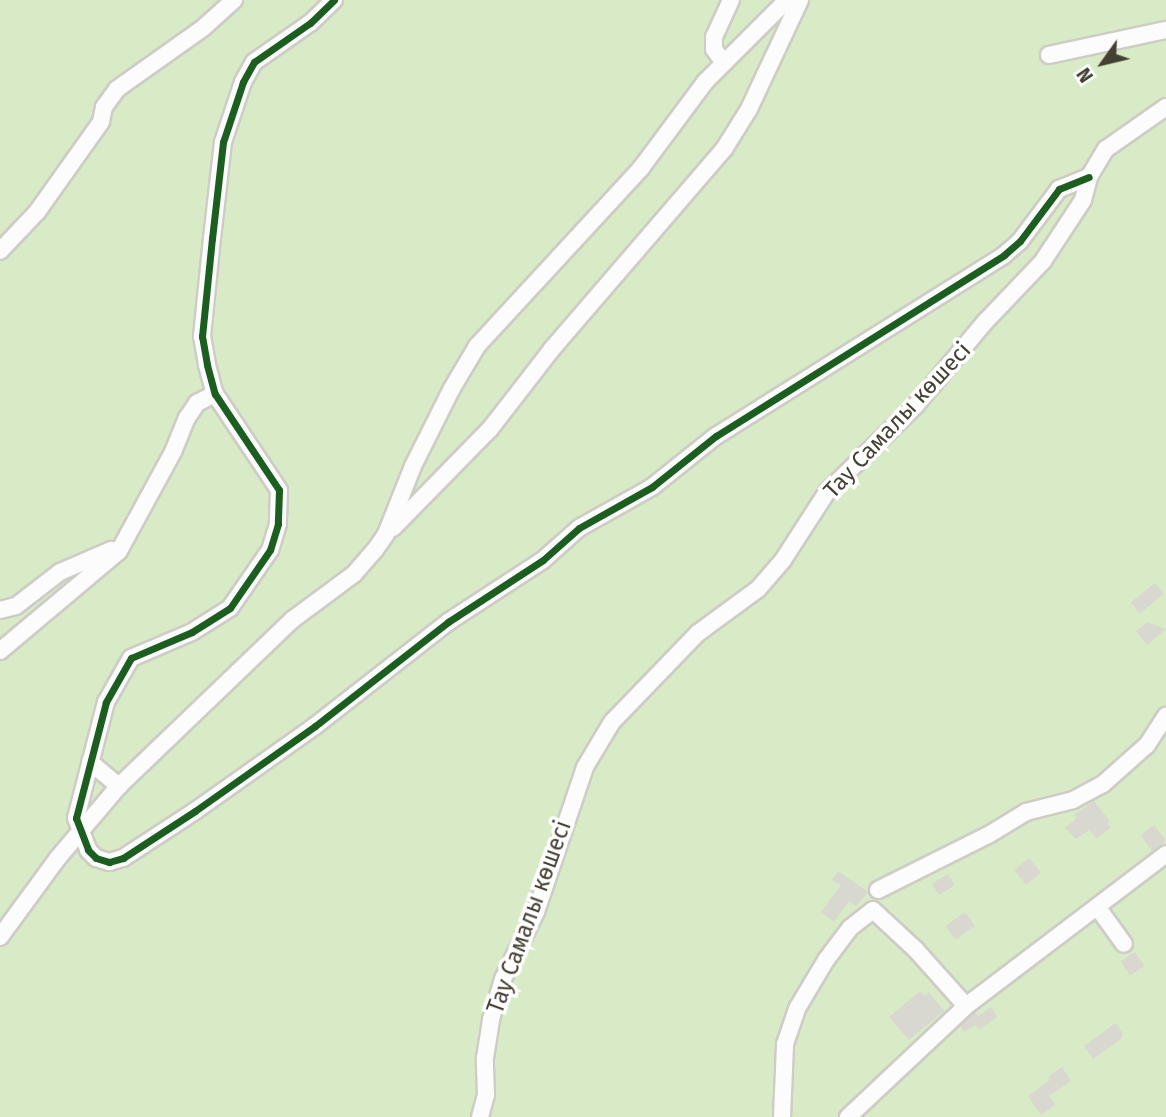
<!DOCTYPE html>
<meta charset="utf-8">
<style>
body{margin:0}
#map{position:relative;width:1166px;height:1117px;overflow:hidden;background:#eeeee8;font-family:"Fira Sans",sans-serif}
div>[style]{position:absolute}
.green>*{inset:0;background:#d8ebc6;transform-origin:0 0}
.building>*{inset:0;background:#d8d7d0;transform-origin:0 0}
.roads{filter:drop-shadow(2px 0 #cdccc5) drop-shadow(-2px 0 #cdccc5) drop-shadow(0 2px #cdccc5) drop-shadow(0 -2px #cdccc5)}
.minor>*{height:16px;margin:-8px;padding:0 8px;transform-origin:8px;border-radius:8px;background:#fcfcfc}
.cycleway>*{height:7px;margin:-3.5px;padding:0 3.5px;transform-origin:3.5px;border-radius:3.5px;background:#1b5e20}
span{translate:-50% -50%;white-space:nowrap;text-align:center;line-height:1.15;-webkit-text-stroke:7px #fff;paint-order:stroke}
.street-label{font-size:23px;color:#454034}
.north{position:absolute;left:1068px;top:28px;width:70px;height:70px;-webkit-text-stroke:5px #fff;paint-order:stroke;rotate:236deg;font-size:19px;font-weight:700;line-height:28px;text-align:center;color:#454034}
.north::after{content:'';display:block;margin:auto;width:24px;height:32px;background:#454034;clip-path:polygon(50% 0,100% 100%,50% 72%,0 100%)}
</style>
<div id="map">
<div class="green">
<i style="left:0;top:0;width:1166px;height:1117px"></i>
</div>
<div class="building">
<i style="left:1155px;top:583px;width:14px;height:31px;rotate:51deg"></i>
<i style="clip-path:polygon(1147px 622px,1166px 629px,1147px 645px,1136px 631px)"></i>
<i style="clip-path:polygon(1094px 801px,1110px 821px,1107px 823px,1111px 827px,1097px 839px,1089px 830px,1076px 839px,1065px 828px,1077px 818px,1074px 815px)"></i>
<i style="left:1154px;top:825px;width:20px;height:17px;rotate:53deg"></i>
<i style="left:1029px;top:858px;width:19px;height:19px;rotate:51deg"></i>
<i style="clip-path:polygon(838px 871px,868px 892px,856px 906px,849px 901px,834px 922px,821px 912px,841px 885px,832px 880px)"></i>
<i style="left:948px;top:874px;width:13px;height:19px;rotate:58deg"></i>
<i style="left:965px;top:912px;width:17px;height:24px;rotate:54deg"></i>
<i style="left:1135px;top:952px;width:17px;height:17px;rotate:57deg"></i>
<i style="clip-path:polygon(920px 991px,925px 996px,929px 992px,944px 1011px,909px 1040px,889px 1017px)"></i>
<i style="clip-path:polygon(991px 1007px,997px 1017px,979px 1030px,976px 1025px,964px 1032px,960px 1026px,973px 1014px,975px 1012px,978px 1016px)"></i>
<i style="clip-path:polygon(1116px 1023px,1123px 1034px,1121px 1039px,1093px 1059px,1084px 1046px)"></i>
<i style="clip-path:polygon(1062px 1067px,1071px 1081px,1049px 1096px,1055px 1105px,1041px 1115px,1028px 1096px,1050px 1080px,1048px 1077px)"></i>
</div>
<div class="roads">
<div class="minor">
<i style="left:334px;top:0;width:33px;rotate:136deg"></i>
<i style="left:310px;top:23px;width:68px;rotate:145.1deg"></i>
<i style="left:254px;top:62px;width:23px;rotate:119deg"></i>
<i style="left:243px;top:82px;width:63px;rotate:108.4deg"></i>
<i style="left:223px;top:142px;width:97px;rotate:96.5deg"></i>
<i style="left:212px;top:238px;width:99px;rotate:95.8deg"></i>
<i style="left:202px;top:336px;width:29px;rotate:80deg"></i>
<i style="left:207px;top:365px;width:30px;rotate:75deg"></i>
<i style="left:215px;top:394px;width:115px;rotate:56.3deg"></i>
<i style="left:279px;top:490px;width:34px;rotate:92deg"></i>
<i style="left:278px;top:524px;width:27px;rotate:107deg"></i>
<i style="left:270px;top:550px;width:70px;rotate:124.6deg"></i>
<i style="left:230px;top:608px;width:45px;rotate:147.7deg"></i>
<i style="left:192px;top:632px;width:66px;rotate:156.9deg"></i>
<i style="left:131px;top:658px;width:51px;rotate:119.6deg"></i>
<i style="left:106px;top:702px;width:120px;rotate:104.5deg"></i>
<i style="left:76px;top:818px;width:34px;rotate:69deg"></i>
<i style="left:88px;top:850px;width:11px;rotate:45deg"></i>
<i style="left:96px;top:858px;width:14px;rotate:17deg"></i>
<i style="left:109px;top:862px;width:15px;rotate:-16deg"></i>
<i style="left:123px;top:858px;width:86px;rotate:-33.1deg"></i>
<i style="left:195px;top:811px;width:147px;rotate:-35.3deg"></i>
<i style="left:315px;top:726px;width:169px;rotate:-38deg"></i>
<i style="left:448px;top:622px;width:113px;rotate:-33.1deg"></i>
<i style="left:543px;top:560px;width:48px;rotate:-41.6deg"></i>
<i style="left:579px;top:528px;width:84px;rotate:-29.3deg"></i>
<i style="left:652px;top:487px;width:82px;rotate:-38.6deg"></i>
<i style="left:716px;top:436px;width:340px;rotate:-32.1deg"></i>
<i style="left:1004px;top:255px;width:21px;rotate:-41deg"></i>
<i style="left:1020px;top:241px;width:65px;rotate:-53.1deg"></i>
<i style="left:1059px;top:189px;width:32px;rotate:-22deg"></i>
<i style="left:1049px;top:55px;width:120px;rotate:-12.1deg"></i>
<i style="left:724px;top:63px;width:17px;rotate:-126deg"></i>
<i style="left:714px;top:49px;width:12px;rotate:-90deg"></i>
<i style="left:714px;top:37px;width:41px;rotate:-65.3deg"></i>
<i style="left:0;top:251px;width:54px;rotate:-46.5deg"></i>
<i style="left:37px;top:212px;width:110px;rotate:-54.6deg"></i>
<i style="left:101px;top:122px;width:15px;rotate:-79deg"></i>
<i style="left:104px;top:107px;width:22px;rotate:-54deg"></i>
<i style="left:117px;top:89px;width:105px;rotate:-35.3deg"></i>
<i style="left:203px;top:28px;width:42px;rotate:-42.1deg"></i>
<i style="left:393px;top:528px;width:139px;rotate:-45.6deg"></i>
<i style="left:490px;top:429px;width:101px;rotate:-52.2deg"></i>
<i style="left:552px;top:349px;width:264px;rotate:-49.3deg"></i>
<i style="left:724px;top:149px;width:47px;rotate:-58deg"></i>
<i style="left:749px;top:109px;width:120px;rotate:-64.9deg"></i>
<i style="left:0;top:610px;width:16px;rotate:-14deg"></i>
<i style="left:16px;top:606px;width:56px;rotate:-37.7deg"></i>
<i style="left:60px;top:572px;width:56px;rotate:-23.3deg"></i>
<i style="left:0;top:651px;width:155px;rotate:-40deg"></i>
<i style="left:119px;top:551px;width:113px;rotate:-61.4deg"></i>
<i style="left:173px;top:452px;width:37px;rotate:-68deg"></i>
<i style="left:187px;top:418px;width:18px;rotate:-56deg"></i>
<i style="left:197px;top:403px;width:20px;rotate:-27deg"></i>
<i style="left:90px;top:762px;width:38px;rotate:40deg"></i>
<i style="left:878px;top:890px;width:125px;rotate:-26.6deg"></i>
<i style="left:990px;top:834px;width:42px;rotate:-31.4deg"></i>
<i style="left:1026px;top:812px;width:49px;rotate:-14.3deg"></i>
<i style="left:1073px;top:800px;width:34px;rotate:-28deg"></i>
<i style="left:1103px;top:784px;width:59px;rotate:-41.6deg"></i>
<i style="left:1147px;top:745px;width:35px;rotate:-57deg"></i>
<i style="left:1098px;top:908px;width:44px;rotate:54.2deg"></i>
<i style="left:0;top:937px;width:97px;rotate:-53.8deg"></i>
<i style="left:57px;top:859px;width:96px;rotate:-49.7deg"></i>
<i style="left:119px;top:786px;width:240px;rotate:-43.8deg"></i>
<i style="left:292px;top:620px;width:77px;rotate:-36.6deg"></i>
<i style="left:354px;top:574px;width:32px;rotate:-49deg"></i>
<i style="left:375px;top:550px;width:19px;rotate:-55deg"></i>
<i style="left:386px;top:534px;width:73px;rotate:-68.3deg"></i>
<i style="left:413px;top:466px;width:85px;rotate:-63.4deg"></i>
<i style="left:451px;top:390px;width:51px;rotate:-59.4deg"></i>
<i style="left:477px;top:346px;width:242px;rotate:-47.3deg"></i>
<i style="left:641px;top:168px;width:107px;rotate:-53.3deg"></i>
<i style="left:705px;top:82px;width:116px;rotate:-45deg"></i>
<i style="left:480px;top:1117px;width:23px;rotate:-75deg"></i>
<i style="left:486px;top:1095px;width:37px;rotate:-92deg"></i>
<i style="left:485px;top:1058px;width:39px;rotate:-81deg"></i>
<i style="left:491px;top:1019px;width:42px;rotate:-73.3deg"></i>
<i style="left:503px;top:979px;width:75px;rotate:-63.8deg"></i>
<i style="left:536px;top:912px;width:153px;rotate:-71.3deg"></i>
<i style="left:585px;top:767px;width:52px;rotate:-59deg"></i>
<i style="left:612px;top:722px;width:124px;rotate:-46deg"></i>
<i style="left:698px;top:633px;width:74px;rotate:-36.3deg"></i>
<i style="left:758px;top:589px;width:38px;rotate:-49deg"></i>
<i style="left:783px;top:560px;width:81px;rotate:-57.1deg"></i>
<i style="left:827px;top:492px;width:124px;rotate:-44.3deg"></i>
<i style="left:916px;top:405px;width:108px;rotate:-50.3deg"></i>
<i style="left:985px;top:322px;width:84px;rotate:-46.4deg"></i>
<i style="left:1043px;top:261px;width:73px;rotate:-56.7deg"></i>
<i style="left:1083px;top:200px;width:24px;rotate:-75deg"></i>
<i style="left:1089px;top:177px;width:33px;rotate:-59deg"></i>
<i style="left:1106px;top:149px;width:73px;rotate:-35deg"></i>
<i style="left:782px;top:1117px;width:73px;rotate:-87.6deg"></i>
<i style="left:785px;top:1044px;width:39px;rotate:-71deg"></i>
<i style="left:798px;top:1007px;width:55px;rotate:-59.2deg"></i>
<i style="left:826px;top:960px;width:40px;rotate:-53deg"></i>
<i style="left:850px;top:928px;width:29px;rotate:-38deg"></i>
<i style="left:873px;top:910px;width:59px;rotate:42.9deg"></i>
<i style="left:916px;top:950px;width:75px;rotate:48.2deg"></i>
<i style="left:848px;top:1117px;width:162px;rotate:-43.2deg"></i>
<i style="left:966px;top:1006px;width:251px;rotate:-37.2deg"></i>
</div>
</div>
<div class="cycleway">
<i style="left:334px;top:0;width:33px;rotate:136deg"></i>
<i style="left:310px;top:23px;width:68px;rotate:145.1deg"></i>
<i style="left:254px;top:62px;width:23px;rotate:119deg"></i>
<i style="left:243px;top:82px;width:63px;rotate:108.4deg"></i>
<i style="left:223px;top:142px;width:97px;rotate:96.5deg"></i>
<i style="left:212px;top:238px;width:99px;rotate:95.8deg"></i>
<i style="left:202px;top:336px;width:29px;rotate:80deg"></i>
<i style="left:207px;top:365px;width:30px;rotate:75deg"></i>
<i style="left:215px;top:394px;width:115px;rotate:56.3deg"></i>
<i style="left:279px;top:490px;width:34px;rotate:92deg"></i>
<i style="left:278px;top:524px;width:27px;rotate:107deg"></i>
<i style="left:270px;top:550px;width:70px;rotate:124.6deg"></i>
<i style="left:230px;top:608px;width:45px;rotate:147.7deg"></i>
<i style="left:192px;top:632px;width:66px;rotate:156.9deg"></i>
<i style="left:131px;top:658px;width:51px;rotate:119.6deg"></i>
<i style="left:106px;top:702px;width:120px;rotate:104.5deg"></i>
<i style="left:76px;top:818px;width:34px;rotate:69deg"></i>
<i style="left:88px;top:850px;width:11px;rotate:45deg"></i>
<i style="left:96px;top:858px;width:14px;rotate:17deg"></i>
<i style="left:109px;top:862px;width:15px;rotate:-16deg"></i>
<i style="left:123px;top:858px;width:86px;rotate:-33.1deg"></i>
<i style="left:195px;top:811px;width:147px;rotate:-35.3deg"></i>
<i style="left:315px;top:726px;width:169px;rotate:-38deg"></i>
<i style="left:448px;top:622px;width:113px;rotate:-33.1deg"></i>
<i style="left:543px;top:560px;width:48px;rotate:-41.6deg"></i>
<i style="left:579px;top:528px;width:84px;rotate:-29.3deg"></i>
<i style="left:652px;top:487px;width:82px;rotate:-38.6deg"></i>
<i style="left:716px;top:436px;width:340px;rotate:-32.1deg"></i>
<i style="left:1004px;top:255px;width:21px;rotate:-41deg"></i>
<i style="left:1020px;top:241px;width:65px;rotate:-53.1deg"></i>
<i style="left:1059px;top:189px;width:32px;rotate:-22deg"></i>
</div>
<div class="street-label">
<span style="left:897px;top:420px;rotate:-47deg">Тау Самалы көшесі</span>
<span style="left:529px;top:917px;rotate:-70deg">Тау Самалы көшесі</span>
</div>
<div class="north">N</div>
</div>
